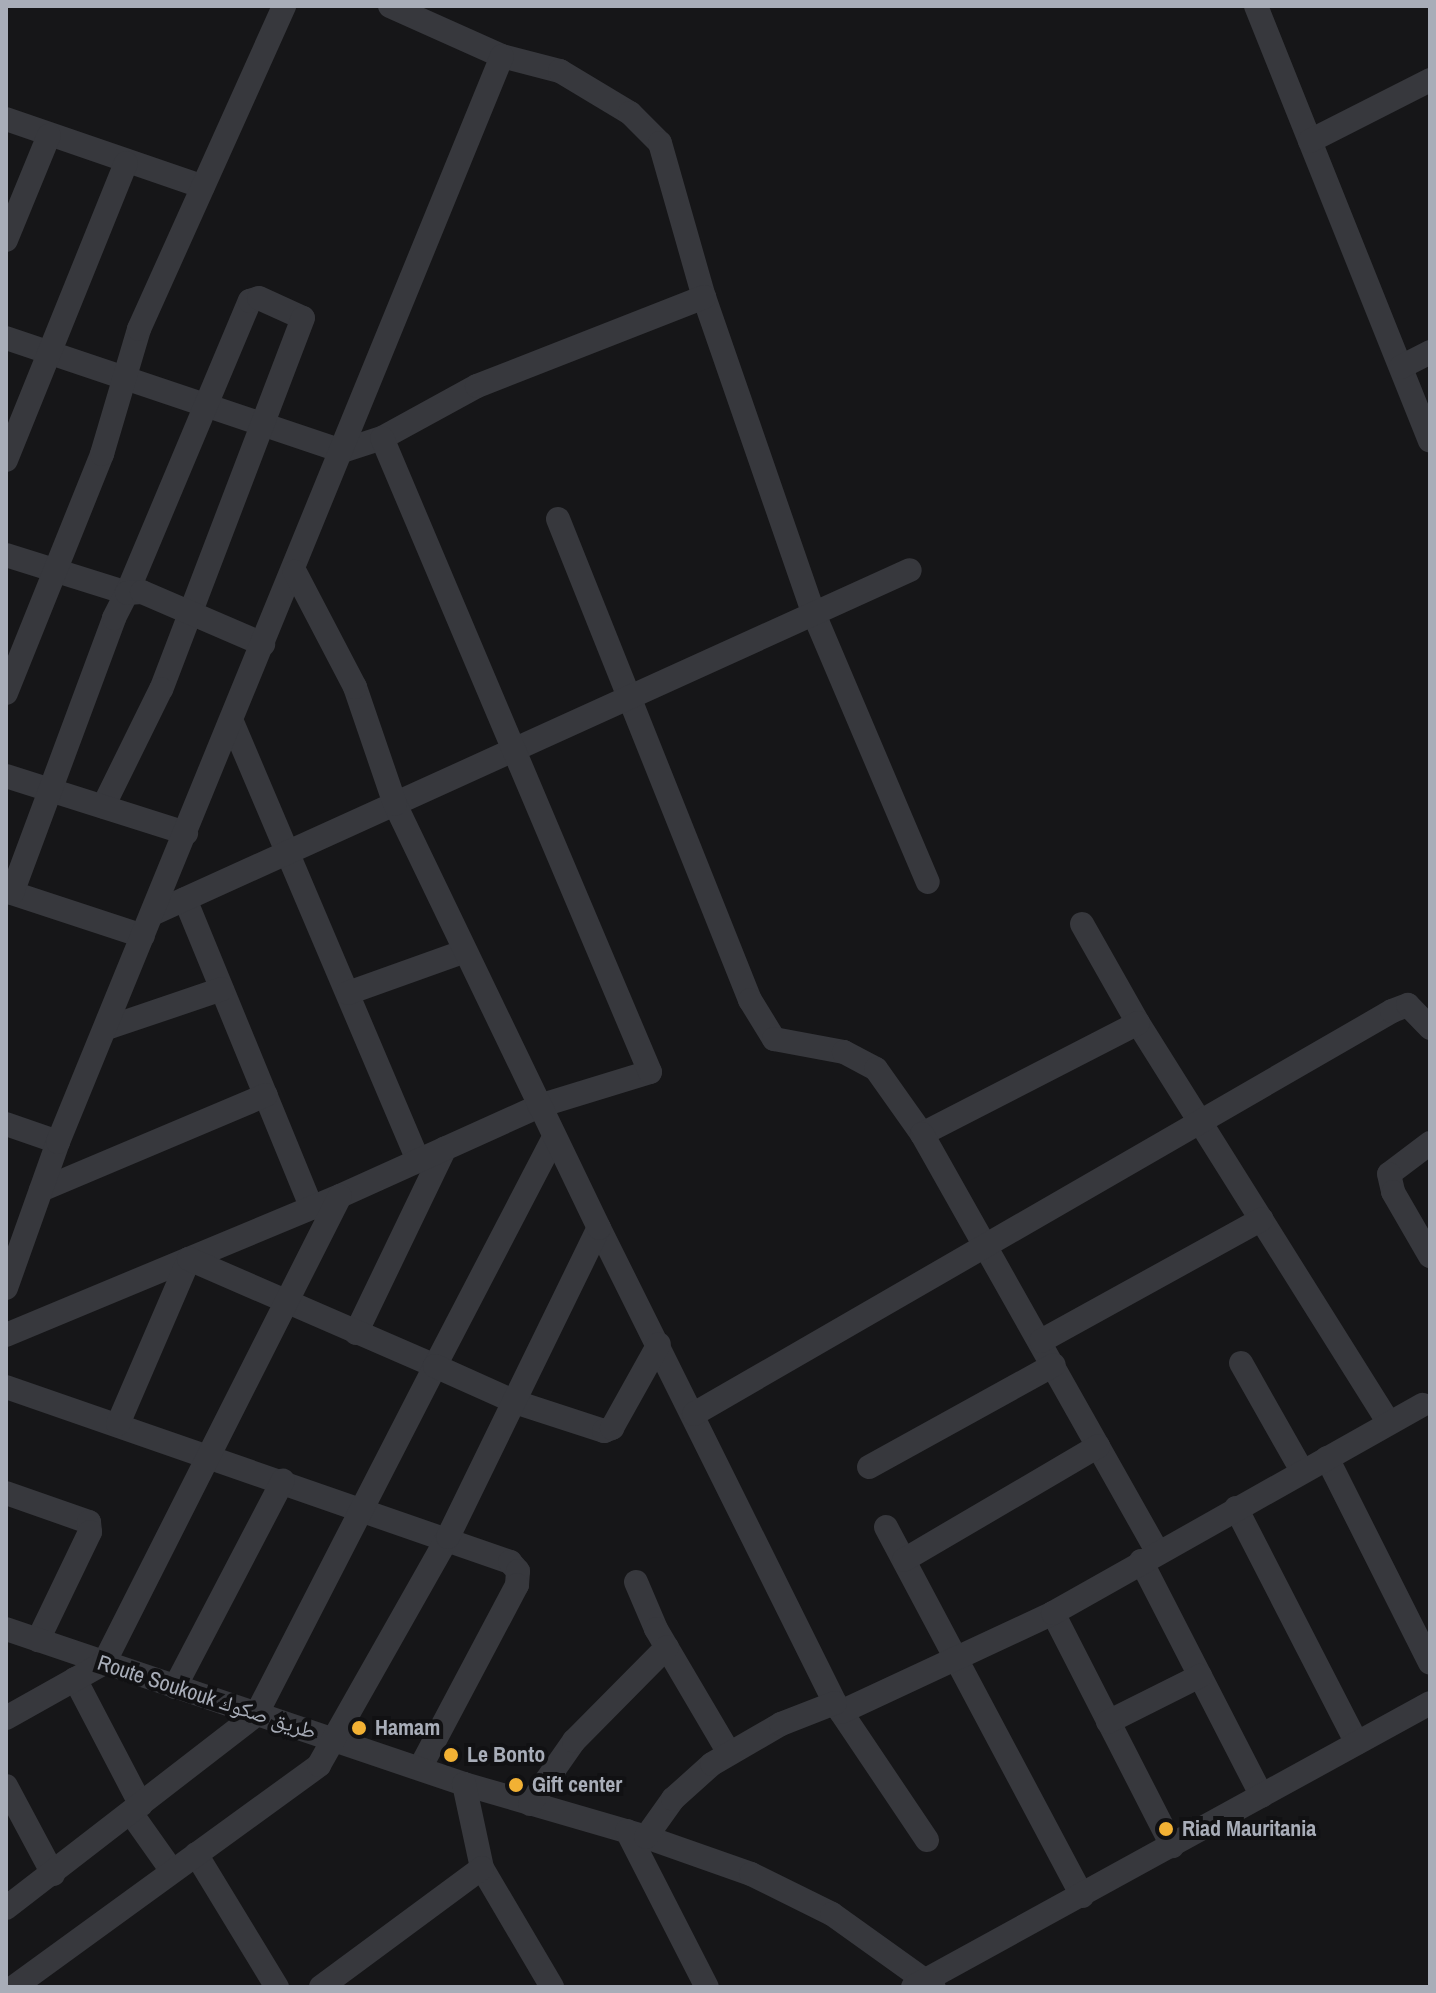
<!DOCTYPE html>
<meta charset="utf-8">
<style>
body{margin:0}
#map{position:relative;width:1436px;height:1993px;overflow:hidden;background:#161618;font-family:"Archivo Narrow","Noto Naskh Arabic",sans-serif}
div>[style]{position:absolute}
.minor>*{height:24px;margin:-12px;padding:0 12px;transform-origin:12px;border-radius:12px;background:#37383d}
.dots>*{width:22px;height:22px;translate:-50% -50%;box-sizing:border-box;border:4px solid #111113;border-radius:50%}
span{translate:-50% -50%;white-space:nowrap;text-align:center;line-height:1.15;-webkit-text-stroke:8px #111113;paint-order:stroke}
.street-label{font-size:22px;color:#a8adb8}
.poi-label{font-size:22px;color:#a8adb8;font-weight:700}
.left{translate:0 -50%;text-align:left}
.frame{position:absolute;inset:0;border:8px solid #a8adb8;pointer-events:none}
</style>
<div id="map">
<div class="minor">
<i style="left:390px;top:6px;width:123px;rotate:24.1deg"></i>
<i style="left:502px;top:56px;width:60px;rotate:14.5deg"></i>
<i style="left:560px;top:71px;width:82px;rotate:31deg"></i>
<i style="left:630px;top:113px;width:42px;rotate:45deg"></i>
<i style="left:660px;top:143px;width:160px;rotate:74.1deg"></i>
<i style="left:704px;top:297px;width:336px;rotate:70.9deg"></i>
<i style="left:814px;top:614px;width:291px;rotate:67deg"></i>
<i style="left:1256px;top:6px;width:468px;rotate:68.2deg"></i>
<i style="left:6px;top:119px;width:208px;rotate:19deg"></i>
<i style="left:1310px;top:141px;width:135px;rotate:-26.9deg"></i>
<i style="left:6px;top:240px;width:113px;rotate:-67.7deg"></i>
<i style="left:6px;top:338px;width:354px;rotate:18.6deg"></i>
<i style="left:342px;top:451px;width:42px;rotate:-18deg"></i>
<i style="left:382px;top:438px;width:108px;rotate:-28.7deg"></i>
<i style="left:477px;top:386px;width:244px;rotate:-21.4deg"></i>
<i style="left:1401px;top:367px;width:33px;rotate:-27deg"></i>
<i style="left:6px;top:460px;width:320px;rotate:-68deg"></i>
<i style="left:558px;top:519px;width:518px;rotate:68.24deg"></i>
<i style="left:750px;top:1000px;width:46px;rotate:58.4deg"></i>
<i style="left:774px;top:1039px;width:71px;rotate:10.5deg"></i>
<i style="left:844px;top:1052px;width:36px;rotate:28deg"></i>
<i style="left:876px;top:1069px;width:80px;rotate:54.7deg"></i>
<i style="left:6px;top:555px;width:127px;rotate:17.4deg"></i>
<i style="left:127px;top:593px;width:317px;rotate:-67.2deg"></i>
<i style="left:250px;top:301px;width:9px;rotate:-18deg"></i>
<i style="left:259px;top:298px;width:48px;rotate:24.4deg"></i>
<i style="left:303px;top:318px;width:397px;rotate:110.9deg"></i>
<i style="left:161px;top:689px;width:131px;rotate:116.2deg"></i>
<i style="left:6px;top:693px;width:258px;rotate:-68.1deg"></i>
<i style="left:102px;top:454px;width:130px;rotate:-73.5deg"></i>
<i style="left:139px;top:329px;width:354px;rotate:-65.8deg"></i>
<i style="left:232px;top:722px;width:477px;rotate:67deg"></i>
<i style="left:6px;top:776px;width:189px;rotate:17.6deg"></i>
<i style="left:6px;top:891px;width:144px;rotate:18.2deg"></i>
<i style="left:12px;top:893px;width:293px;rotate:-69.6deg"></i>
<i style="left:114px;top:618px;width:28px;rotate:-63deg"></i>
<i style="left:127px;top:593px;width:15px;rotate:-4deg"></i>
<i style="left:142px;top:592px;width:132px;rotate:23.3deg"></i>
<i style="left:185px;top:899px;width:334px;rotate:67.7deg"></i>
<i style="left:152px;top:914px;width:832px;rotate:-24.41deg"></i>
<i style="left:1082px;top:924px;width:114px;rotate:60.5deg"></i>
<i style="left:1138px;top:1023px;width:472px;rotate:57.9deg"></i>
<i style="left:348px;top:993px;width:124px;rotate:-19.7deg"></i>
<i style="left:1138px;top:1023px;width:243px;rotate:152.8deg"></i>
<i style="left:922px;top:1134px;width:481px;rotate:60.6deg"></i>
<i style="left:107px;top:1028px;width:121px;rotate:-18.7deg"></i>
<i style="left:6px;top:1124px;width:55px;rotate:19.1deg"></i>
<i style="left:1430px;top:1143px;width:51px;rotate:142.9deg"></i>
<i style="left:1389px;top:1174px;width:18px;rotate:77deg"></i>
<i style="left:1393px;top:1192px;width:74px;rotate:60deg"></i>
<i style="left:41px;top:1190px;width:244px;rotate:-22.9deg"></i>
<i style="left:599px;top:1228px;width:530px;rotate:63.58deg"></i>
<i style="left:835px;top:1703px;width:165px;rotate:56.1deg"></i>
<i style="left:6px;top:1288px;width:155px;rotate:-70.4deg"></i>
<i style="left:58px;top:1142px;width:1173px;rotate:-67.76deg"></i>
<i style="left:356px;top:1333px;width:205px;rotate:-64.3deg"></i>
<i style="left:6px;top:1335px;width:362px;rotate:-22.6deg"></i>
<i style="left:340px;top:1196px;width:218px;rotate:-24.3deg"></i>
<i style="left:539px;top:1106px;width:116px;rotate:-17deg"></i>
<i style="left:650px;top:1072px;width:688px;rotate:-112.91deg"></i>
<i style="left:1041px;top:1341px;width:252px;rotate:-28.9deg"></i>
<i style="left:1241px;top:1363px;width:124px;rotate:60.5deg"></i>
<i style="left:6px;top:1387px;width:534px;rotate:19.15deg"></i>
<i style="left:510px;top:1562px;width:12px;rotate:48deg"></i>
<i style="left:518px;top:1571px;width:14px;rotate:94deg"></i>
<i style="left:517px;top:1585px;width:207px;rotate:117.9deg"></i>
<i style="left:694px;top:1414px;width:806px;rotate:-30deg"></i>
<i style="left:1392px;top:1011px;width:17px;rotate:-21deg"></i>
<i style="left:1408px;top:1005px;width:32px;rotate:46deg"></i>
<i style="left:118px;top:1424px;width:180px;rotate:-66.7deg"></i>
<i style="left:189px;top:1259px;width:268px;rotate:23.5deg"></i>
<i style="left:435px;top:1366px;width:258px;rotate:-62.5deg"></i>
<i style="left:1327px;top:1458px;width:229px;rotate:63.3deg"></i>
<i style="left:869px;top:1467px;width:211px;rotate:-28.9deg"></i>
<i style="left:6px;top:1493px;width:88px;rotate:19.3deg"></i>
<i style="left:89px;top:1522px;width:10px;rotate:84deg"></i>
<i style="left:90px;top:1532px;width:120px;rotate:115.7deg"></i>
<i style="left:1236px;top:1508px;width:264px;rotate:62.8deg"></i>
<i style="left:886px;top:1527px;width:418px;rotate:62deg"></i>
<i style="left:904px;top:1560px;width:225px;rotate:-30.4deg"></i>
<i style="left:1141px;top:1561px;width:264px;rotate:62.8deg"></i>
<i style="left:636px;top:1582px;width:51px;rotate:66.9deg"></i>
<i style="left:656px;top:1629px;width:144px;rotate:59.5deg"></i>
<i style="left:1053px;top:1613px;width:262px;rotate:62.9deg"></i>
<i style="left:6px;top:1629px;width:484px;rotate:18.7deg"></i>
<i style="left:464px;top:1784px;width:190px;rotate:16.2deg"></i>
<i style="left:646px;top:1837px;width:111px;rotate:19.4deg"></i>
<i style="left:751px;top:1874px;width:90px;rotate:26.3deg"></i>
<i style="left:832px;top:1914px;width:125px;rotate:35.6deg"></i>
<i style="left:75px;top:1679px;width:142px;rotate:62.4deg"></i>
<i style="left:175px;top:1687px;width:233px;rotate:-62.4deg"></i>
<i style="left:841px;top:1712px;width:234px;rotate:-25deg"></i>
<i style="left:1053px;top:1613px;width:424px;rotate:-29.4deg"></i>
<i style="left:6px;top:1718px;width:112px;rotate:-29.3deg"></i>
<i style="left:104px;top:1663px;width:523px;rotate:-63.19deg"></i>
<i style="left:1108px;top:1722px;width:103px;rotate:-26.6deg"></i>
<i style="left:464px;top:1784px;width:86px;rotate:77.9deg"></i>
<i style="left:482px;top:1868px;width:138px;rotate:59.5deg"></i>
<i style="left:6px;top:1786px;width:100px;rotate:61.9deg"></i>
<i style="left:530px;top:1804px;width:77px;rotate:-55.1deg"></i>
<i style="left:574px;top:1741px;width:132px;rotate:-45.3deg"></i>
<i style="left:131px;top:1813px;width:71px;rotate:54.7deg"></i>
<i style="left:627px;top:1831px;width:175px;rotate:62.9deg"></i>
<i style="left:646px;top:1837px;width:47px;rotate:-54.6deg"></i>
<i style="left:673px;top:1799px;width:52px;rotate:-41.9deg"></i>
<i style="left:712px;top:1764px;width:80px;rotate:-30.1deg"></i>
<i style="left:781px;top:1724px;width:58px;rotate:-21.3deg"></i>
<i style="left:196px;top:1854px;width:156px;rotate:58.7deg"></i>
<i style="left:6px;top:1908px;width:316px;rotate:-37.7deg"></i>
<i style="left:256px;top:1715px;width:392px;rotate:-62.8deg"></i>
<i style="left:435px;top:1366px;width:88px;rotate:24.2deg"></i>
<i style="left:515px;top:1402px;width:94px;rotate:18deg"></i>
<i style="left:604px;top:1431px;width:9px;rotate:-21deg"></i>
<i style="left:612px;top:1428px;width:96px;rotate:-60.8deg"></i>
<i style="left:14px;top:1987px;width:377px;rotate:-36deg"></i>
<i style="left:319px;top:1765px;width:262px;rotate:-60.5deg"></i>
<i style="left:448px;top:1537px;width:344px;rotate:-64deg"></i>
<i style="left:599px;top:1228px;width:471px;rotate:-115.7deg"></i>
<i style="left:395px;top:804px;width:124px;rotate:-108.9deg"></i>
<i style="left:355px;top:687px;width:130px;rotate:-117.6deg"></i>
<i style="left:321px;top:1987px;width:200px;rotate:-36.5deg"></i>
<i style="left:913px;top:1987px;width:590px;rotate:-28.78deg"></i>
</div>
<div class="dots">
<i style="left:359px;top:1728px;background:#f2b134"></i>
<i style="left:451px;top:1755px;background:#f2b134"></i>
<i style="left:516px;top:1785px;background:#f2b134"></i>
<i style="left:1166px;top:1829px;background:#f2b134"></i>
</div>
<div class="street-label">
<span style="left:207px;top:1697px;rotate:18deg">Route Soukouk طريق صكوك</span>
</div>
<div class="poi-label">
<span class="left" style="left:375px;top:1728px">Hamam</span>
<span class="left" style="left:467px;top:1755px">Le Bonto</span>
<span class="left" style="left:532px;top:1785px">Gift center</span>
<span class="left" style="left:1182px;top:1829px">Riad Mauritania</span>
</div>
<div class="frame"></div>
</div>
